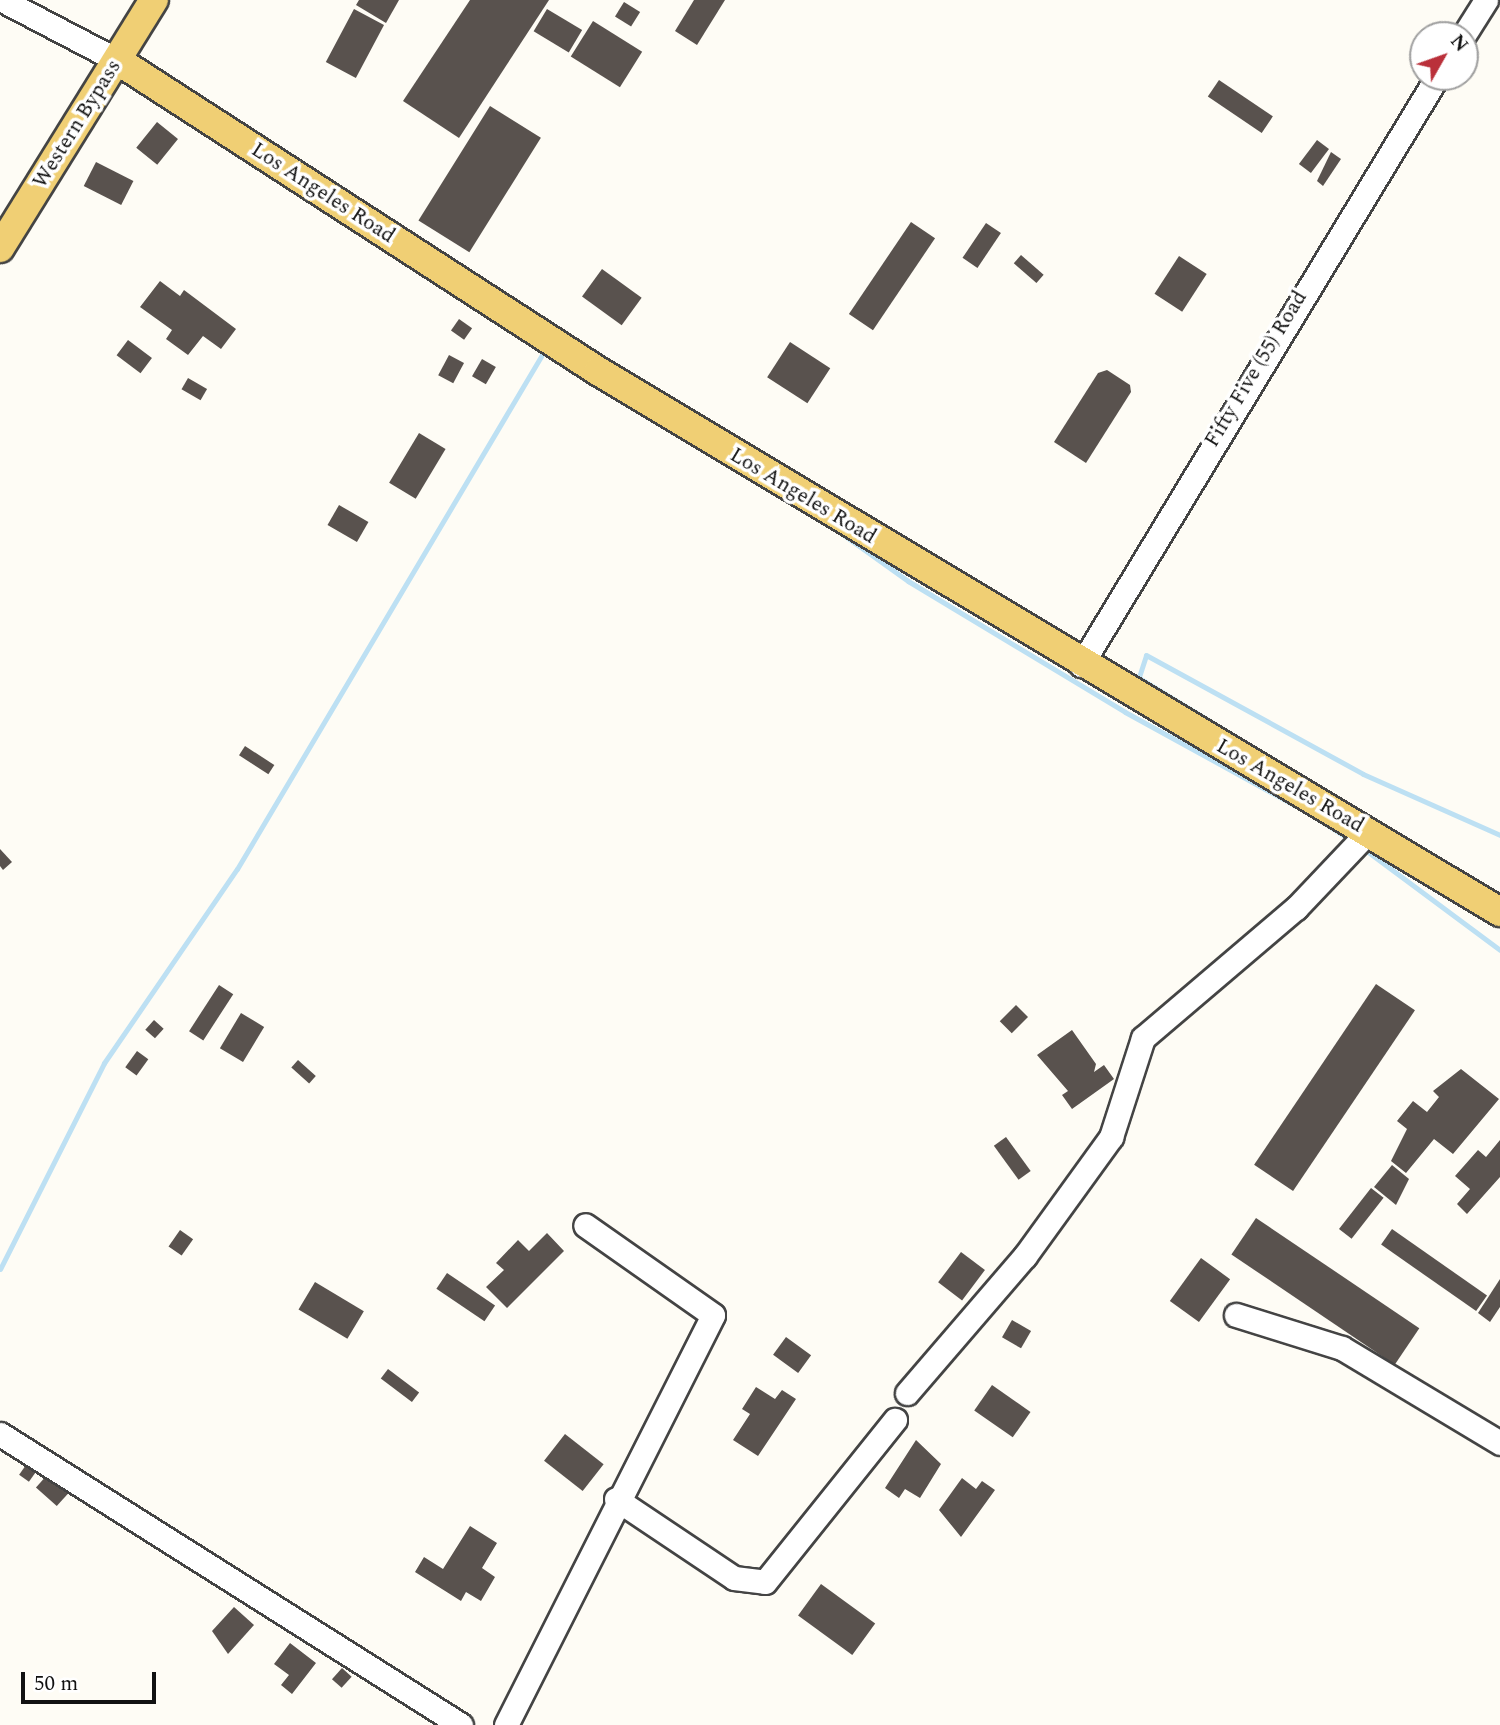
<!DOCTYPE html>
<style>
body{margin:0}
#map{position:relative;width:1500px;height:1725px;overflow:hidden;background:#fefcf5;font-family:Spectral,serif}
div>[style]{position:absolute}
.stream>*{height:5px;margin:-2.5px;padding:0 2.5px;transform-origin:2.5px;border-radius:2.5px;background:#bde0f3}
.building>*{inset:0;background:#59524e;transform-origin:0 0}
.roads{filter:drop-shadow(2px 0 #444) drop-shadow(-2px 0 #444) drop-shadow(0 2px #444) drop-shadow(0 -2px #444)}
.minor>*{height:23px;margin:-11.5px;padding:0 11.5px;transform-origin:11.5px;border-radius:11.5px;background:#fff}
.major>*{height:28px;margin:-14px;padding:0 14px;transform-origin:14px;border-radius:14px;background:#f0cf74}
span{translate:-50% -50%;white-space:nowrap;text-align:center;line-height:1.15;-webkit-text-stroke:7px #fff;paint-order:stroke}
.street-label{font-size:21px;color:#111}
.north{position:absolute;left:1409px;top:21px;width:70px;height:70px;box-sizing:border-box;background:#fff;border:2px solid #a0a0a0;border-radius:50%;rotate:50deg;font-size:19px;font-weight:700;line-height:28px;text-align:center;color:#111}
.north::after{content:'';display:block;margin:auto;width:24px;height:32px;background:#ba303a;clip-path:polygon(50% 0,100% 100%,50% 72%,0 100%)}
.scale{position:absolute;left:21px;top:1672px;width:135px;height:32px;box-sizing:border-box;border:4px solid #111;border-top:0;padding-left:9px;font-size:21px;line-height:24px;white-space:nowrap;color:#111;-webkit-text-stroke:5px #fff;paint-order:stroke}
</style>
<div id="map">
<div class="stream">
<i style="left:831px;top:526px;width:95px;rotate:35.5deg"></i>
<i style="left:908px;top:581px;width:253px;rotate:31.1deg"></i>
<i style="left:1125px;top:712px;width:195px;rotate:28.8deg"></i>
<i style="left:1139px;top:678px;width:268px;rotate:31.3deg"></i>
<i style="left:1137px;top:683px;width:29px;rotate:-72deg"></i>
<i style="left:1146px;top:655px;width:247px;rotate:28.7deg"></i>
<i style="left:1363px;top:774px;width:150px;rotate:24deg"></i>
<i style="left:1310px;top:814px;width:50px;rotate:32.7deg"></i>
<i style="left:1360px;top:846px;width:174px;rotate:36.6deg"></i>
<i style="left:0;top:1269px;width:231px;rotate:-63.2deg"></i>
<i style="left:104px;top:1063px;width:235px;rotate:-55.6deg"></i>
<i style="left:237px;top:869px;width:606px;rotate:-59.33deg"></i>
</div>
<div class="building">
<i style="clip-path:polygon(359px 0,399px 0,386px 23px,356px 5px)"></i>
<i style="clip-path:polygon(470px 0,549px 0,459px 138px,403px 101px)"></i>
<i style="clip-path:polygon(694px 0,725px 0,697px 45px,675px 31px)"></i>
<i style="left:624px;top:2px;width:19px;height:17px;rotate:32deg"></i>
<i style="left:354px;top:9px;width:34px;height:60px;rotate:28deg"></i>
<i style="left:547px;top:9px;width:41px;height:26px;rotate:31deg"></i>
<i style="left:593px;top:21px;width:58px;height:42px;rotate:32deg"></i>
<i style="left:1219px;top:80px;width:65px;height:20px;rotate:34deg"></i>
<i style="left:490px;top:106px;width:60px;height:135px;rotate:32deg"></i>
<i style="left:157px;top:122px;width:27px;height:33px;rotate:39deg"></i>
<i style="left:1317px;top:140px;width:15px;height:30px;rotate:37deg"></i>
<i style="clip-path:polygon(1331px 152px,1341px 159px,1323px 186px,1317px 181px)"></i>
<i style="left:96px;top:162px;width:42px;height:27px;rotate:27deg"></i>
<i style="left:911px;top:222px;width:29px;height:111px;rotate:34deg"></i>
<i style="left:986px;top:223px;width:18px;height:42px;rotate:34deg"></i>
<i style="left:1021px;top:255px;width:30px;height:11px;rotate:41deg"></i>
<i style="left:1179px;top:256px;width:33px;height:45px;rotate:33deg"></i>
<i style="left:602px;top:269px;width:49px;height:34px;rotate:36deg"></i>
<i style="clip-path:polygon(160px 281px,180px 296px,184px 290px,236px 329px,221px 349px,203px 336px,188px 355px,166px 339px,172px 330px,140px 307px)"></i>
<i style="left:459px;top:319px;width:16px;height:14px;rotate:35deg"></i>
<i style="left:128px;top:340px;width:30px;height:19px;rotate:37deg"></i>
<i style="left:790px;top:342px;width:48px;height:42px;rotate:33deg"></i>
<i style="left:449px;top:355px;width:17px;height:23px;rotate:28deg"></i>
<i style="left:482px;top:359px;width:16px;height:20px;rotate:30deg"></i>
<i style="clip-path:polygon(1107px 370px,1130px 385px,1131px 392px,1086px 463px,1054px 442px,1098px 373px)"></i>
<i style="left:188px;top:378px;width:22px;height:13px;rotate:30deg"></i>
<i style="left:419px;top:433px;width:31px;height:58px;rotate:31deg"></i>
<i style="left:339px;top:505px;width:34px;height:23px;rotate:30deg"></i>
<i style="left:245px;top:746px;width:35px;height:11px;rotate:33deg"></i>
<i style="clip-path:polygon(0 849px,12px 862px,3px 870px,0 866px)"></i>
<i style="left:1376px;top:984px;width:47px;height:218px;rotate:34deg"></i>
<i style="left:219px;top:985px;width:17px;height:55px;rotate:33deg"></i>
<i style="left:1016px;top:1005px;width:17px;height:23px;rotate:45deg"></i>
<i style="left:241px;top:1013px;width:27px;height:41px;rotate:31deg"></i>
<i style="left:154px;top:1020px;width:13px;height:13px;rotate:42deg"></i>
<i style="clip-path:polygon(1072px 1030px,1096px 1064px,1094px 1072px,1104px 1065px,1114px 1079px,1072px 1109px,1062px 1095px,1068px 1091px,1037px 1055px)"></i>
<i style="left:137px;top:1051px;width:14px;height:20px;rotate:36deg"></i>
<i style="left:298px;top:1060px;width:24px;height:10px;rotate:42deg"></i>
<i style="clip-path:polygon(1461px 1069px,1499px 1099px,1453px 1154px,1434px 1139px,1406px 1173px,1391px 1161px,1407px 1129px,1397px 1121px,1413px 1101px,1427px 1112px,1439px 1097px,1433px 1091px)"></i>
<i style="left:1006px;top:1137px;width:42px;height:15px;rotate:54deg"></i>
<i style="clip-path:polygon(1500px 1140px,1500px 1177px,1467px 1214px,1457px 1204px,1470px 1189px,1455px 1176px,1478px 1150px,1486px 1157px)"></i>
<i style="clip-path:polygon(1392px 1165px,1409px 1179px,1396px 1205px,1374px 1187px)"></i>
<i style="left:1371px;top:1188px;width:16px;height:52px;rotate:38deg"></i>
<i style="left:1256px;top:1218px;width:197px;height:44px;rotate:34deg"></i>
<i style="left:1392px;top:1229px;width:116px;height:19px;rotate:35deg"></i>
<i style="left:180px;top:1230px;width:16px;height:20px;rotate:35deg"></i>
<i style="clip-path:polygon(547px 1233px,564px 1251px,507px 1308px,486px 1287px,504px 1270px,496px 1263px,518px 1240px,529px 1251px)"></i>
<i style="left:961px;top:1252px;width:30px;height:38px;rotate:37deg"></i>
<i style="left:1201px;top:1258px;width:36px;height:53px;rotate:36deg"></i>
<i style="left:447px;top:1273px;width:58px;height:19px;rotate:34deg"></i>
<i style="clip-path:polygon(1500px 1279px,1500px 1307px,1490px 1322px,1478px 1313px)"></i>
<i style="left:315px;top:1282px;width:57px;height:32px;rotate:31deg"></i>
<i style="left:1012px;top:1320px;width:22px;height:20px;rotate:30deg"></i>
<i style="left:786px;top:1337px;width:31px;height:22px;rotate:36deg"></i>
<i style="left:388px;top:1369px;width:39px;height:12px;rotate:37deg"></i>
<i style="left:992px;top:1385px;width:47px;height:31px;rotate:35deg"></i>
<i style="clip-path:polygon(756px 1387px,775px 1399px,782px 1390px,796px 1399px,758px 1456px,733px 1440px,750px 1414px,742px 1409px)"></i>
<i style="left:565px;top:1434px;width:49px;height:34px;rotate:38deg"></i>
<i style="clip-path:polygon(916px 1440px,941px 1464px,920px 1498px,905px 1489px,899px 1498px,885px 1488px)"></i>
<i style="left:26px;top:1465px;width:12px;height:12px;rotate:35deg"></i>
<i style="left:48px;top:1474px;width:28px;height:18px;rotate:42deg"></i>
<i style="clip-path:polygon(962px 1478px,976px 1489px,982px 1481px,995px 1490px,961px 1537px,939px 1510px)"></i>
<i style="clip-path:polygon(470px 1526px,497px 1543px,482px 1568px,495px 1577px,481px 1601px,466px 1592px,461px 1601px,415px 1572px,424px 1557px,443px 1569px)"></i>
<i style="left:821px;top:1584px;width:67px;height:39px;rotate:36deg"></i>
<i style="clip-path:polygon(234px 1607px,254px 1625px,228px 1654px,212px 1631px)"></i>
<i style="clip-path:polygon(290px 1643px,316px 1663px,292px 1694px,281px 1685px,289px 1675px,274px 1664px)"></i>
<i style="left:342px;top:1668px;width:13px;height:15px;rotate:42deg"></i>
</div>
<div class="roads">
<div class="minor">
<i style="left:2px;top:0;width:130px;rotate:27.6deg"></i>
<i style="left:1464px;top:35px;width:41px;rotate:-57.8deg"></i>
<i style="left:1081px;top:665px;width:687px;rotate:-58.81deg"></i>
<i style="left:1236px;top:1315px;width:111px;rotate:17.3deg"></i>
<i style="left:1342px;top:1348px;width:184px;rotate:31deg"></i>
<i style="left:907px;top:1393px;width:181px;rotate:-49.3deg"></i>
<i style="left:1025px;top:1256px;width:147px;rotate:-54.1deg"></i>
<i style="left:1111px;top:1137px;width:104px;rotate:-72.1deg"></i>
<i style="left:1143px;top:1038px;width:201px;rotate:-40.4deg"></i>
<i style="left:1296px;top:908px;width:105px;rotate:-46.5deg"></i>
<i style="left:0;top:1434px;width:545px;rotate:32.26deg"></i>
<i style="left:616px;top:1499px;width:142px;rotate:33.8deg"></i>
<i style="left:734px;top:1578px;width:31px;rotate:7deg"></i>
<i style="left:765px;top:1582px;width:208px;rotate:-51.3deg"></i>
<i style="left:506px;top:1725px;width:459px;rotate:-63.2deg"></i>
<i style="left:713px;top:1315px;width:156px;rotate:-144.9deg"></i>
</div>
<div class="major">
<i style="left:117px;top:60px;width:573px;rotate:32.89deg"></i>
<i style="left:598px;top:371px;width:1052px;rotate:30.95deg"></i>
<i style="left:0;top:248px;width:292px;rotate:-58.2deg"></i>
</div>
</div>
<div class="street-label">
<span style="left:77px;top:124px;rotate:-58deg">Western Bypass</span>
<span style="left:323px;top:193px;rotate:33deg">Los Angeles Road</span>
<span style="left:1256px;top:369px;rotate:-59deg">Fifty Five (55) Road</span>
<span style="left:803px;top:496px;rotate:31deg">Los Angeles Road</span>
<span style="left:1290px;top:786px;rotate:30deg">Los Angeles Road</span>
</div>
<div class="north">N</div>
<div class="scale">50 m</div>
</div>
